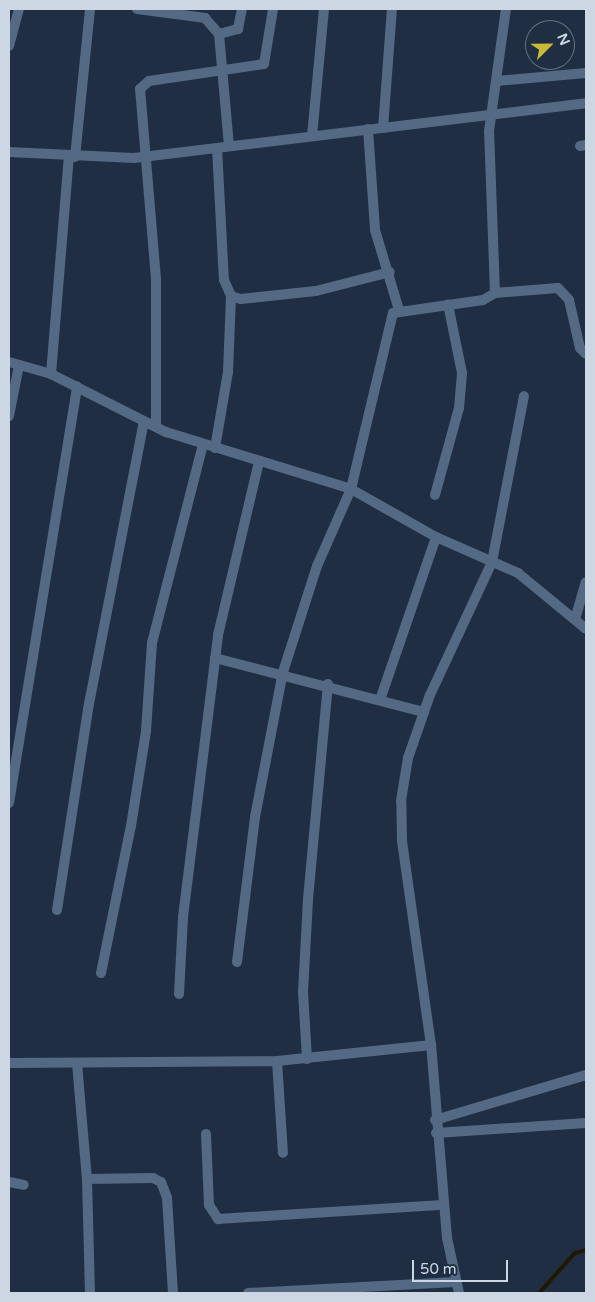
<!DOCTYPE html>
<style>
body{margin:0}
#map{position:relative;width:595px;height:1302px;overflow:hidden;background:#1f2e42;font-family:"Varela Round",sans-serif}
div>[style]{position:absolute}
.stream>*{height:4px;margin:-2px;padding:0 2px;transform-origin:2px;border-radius:2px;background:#1e1900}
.street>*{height:10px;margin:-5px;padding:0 5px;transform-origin:5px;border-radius:5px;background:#546983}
span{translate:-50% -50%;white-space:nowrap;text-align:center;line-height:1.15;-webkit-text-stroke:5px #1f2e42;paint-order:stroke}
.frame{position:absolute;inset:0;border:10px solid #cdd7e4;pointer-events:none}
.north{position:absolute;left:525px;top:20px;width:50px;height:50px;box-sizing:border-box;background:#1f2e42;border:1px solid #657283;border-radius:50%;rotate:67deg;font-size:14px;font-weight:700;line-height:20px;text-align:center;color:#cdd7e4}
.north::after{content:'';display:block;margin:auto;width:18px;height:22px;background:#ccb938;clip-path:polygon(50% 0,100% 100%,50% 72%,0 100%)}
.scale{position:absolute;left:412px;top:1260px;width:96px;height:22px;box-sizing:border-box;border:2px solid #cdd7e4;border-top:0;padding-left:6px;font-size:15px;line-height:18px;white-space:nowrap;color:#cdd7e4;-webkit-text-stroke:4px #1f2e42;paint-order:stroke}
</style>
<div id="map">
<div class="stream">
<i style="left:539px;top:1293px;width:54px;rotate:-48deg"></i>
<i style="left:575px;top:1253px;width:11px;rotate:-15deg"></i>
</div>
<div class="street">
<i style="left:137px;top:9px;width:69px;rotate:7.5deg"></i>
<i style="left:205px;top:18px;width:21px;rotate:49deg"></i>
<i style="left:9px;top:46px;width:38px;rotate:-75deg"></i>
<i style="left:496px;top:81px;width:90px;rotate:-5.1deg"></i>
<i style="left:383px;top:128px;width:119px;rotate:-85.7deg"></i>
<i style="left:368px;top:129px;width:101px;rotate:86deg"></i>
<i style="left:375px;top:230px;width:84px;rotate:73.3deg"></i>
<i style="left:312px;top:136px;width:128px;rotate:-84.6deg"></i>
<i style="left:229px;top:146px;width:112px;rotate:-95.1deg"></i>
<i style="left:219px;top:34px;width:20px;rotate:-15deg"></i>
<i style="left:238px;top:29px;width:20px;rotate:-79deg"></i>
<i style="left:580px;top:146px;width:6px;rotate:-9deg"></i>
<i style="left:217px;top:148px;width:132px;rotate:87deg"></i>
<i style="left:224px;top:280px;width:17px;rotate:66deg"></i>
<i style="left:231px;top:296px;width:10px;rotate:17deg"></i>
<i style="left:241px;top:299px;width:75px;rotate:-6.1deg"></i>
<i style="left:316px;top:291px;width:76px;rotate:-14.4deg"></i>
<i style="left:9px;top:152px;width:125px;rotate:2.7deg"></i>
<i style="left:134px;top:158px;width:455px;rotate:-6.9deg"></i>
<i style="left:75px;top:157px;width:149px;rotate:-84.2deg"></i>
<i style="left:495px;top:293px;width:63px;rotate:-4.5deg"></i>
<i style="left:558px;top:288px;width:16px;rotate:47deg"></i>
<i style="left:569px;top:300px;width:49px;rotate:77.1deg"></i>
<i style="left:580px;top:348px;width:8px;rotate:45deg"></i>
<i style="left:9px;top:362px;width:44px;rotate:15.9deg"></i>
<i style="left:51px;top:374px;width:129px;rotate:26.8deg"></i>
<i style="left:166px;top:432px;width:194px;rotate:17.1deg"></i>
<i style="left:351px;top:489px;width:98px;rotate:29.5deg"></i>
<i style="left:436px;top:537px;width:90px;rotate:23.7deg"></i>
<i style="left:518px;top:573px;width:88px;rotate:39.5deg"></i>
<i style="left:51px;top:374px;width:219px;rotate:-85.3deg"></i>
<i style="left:9px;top:416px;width:52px;rotate:-78.9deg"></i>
<i style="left:156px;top:427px;width:148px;rotate:-90deg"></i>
<i style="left:156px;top:279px;width:191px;rotate:-94.8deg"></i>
<i style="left:140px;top:89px;width:12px;rotate:-42deg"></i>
<i style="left:149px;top:81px;width:116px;rotate:-8.4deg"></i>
<i style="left:264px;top:64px;width:56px;rotate:-80.7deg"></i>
<i style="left:215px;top:448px;width:77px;rotate:-80.3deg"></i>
<i style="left:228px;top:372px;width:76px;rotate:-87.7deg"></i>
<i style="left:435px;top:495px;width:90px;rotate:-74.6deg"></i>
<i style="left:459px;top:408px;width:35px;rotate:-85deg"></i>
<i style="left:462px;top:373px;width:70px;rotate:-101.5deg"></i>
<i style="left:576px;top:616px;width:35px;rotate:-74deg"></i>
<i style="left:215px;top:658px;width:216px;rotate:14.5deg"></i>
<i style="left:381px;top:697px;width:169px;rotate:-71deg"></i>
<i style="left:9px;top:803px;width:422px;rotate:-80.7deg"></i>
<i style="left:57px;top:910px;width:203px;rotate:-81.2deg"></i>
<i style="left:88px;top:709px;width:293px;rotate:-79deg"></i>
<i style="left:237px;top:962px;width:146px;rotate:-82.9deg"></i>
<i style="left:255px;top:817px;width:148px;rotate:-79.1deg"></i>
<i style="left:283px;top:672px;width:111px;rotate:-72.2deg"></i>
<i style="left:317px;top:566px;width:84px;rotate:-66.2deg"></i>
<i style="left:351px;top:489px;width:181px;rotate:-76.6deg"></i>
<i style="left:393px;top:313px;width:91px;rotate:-8.2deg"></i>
<i style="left:483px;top:300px;width:14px;rotate:-30deg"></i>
<i style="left:495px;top:293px;width:162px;rotate:-92.1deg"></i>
<i style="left:489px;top:131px;width:123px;rotate:-82.1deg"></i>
<i style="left:101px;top:973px;width:150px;rotate:-78.5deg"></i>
<i style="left:131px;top:826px;width:96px;rotate:-81deg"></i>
<i style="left:146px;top:731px;width:88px;rotate:-86.1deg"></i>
<i style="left:152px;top:643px;width:205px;rotate:-75.6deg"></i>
<i style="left:179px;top:994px;width:77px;rotate:-87deg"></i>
<i style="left:183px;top:917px;width:284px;rotate:-82.9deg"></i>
<i style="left:218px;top:635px;width:178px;rotate:-76.7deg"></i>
<i style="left:307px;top:1059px;width:67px;rotate:-93.4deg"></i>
<i style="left:303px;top:992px;width:93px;rotate:-86.9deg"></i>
<i style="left:308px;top:899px;width:216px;rotate:-84.7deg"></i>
<i style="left:277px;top:1061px;width:92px;rotate:86.3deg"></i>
<i style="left:9px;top:1063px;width:268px;rotate:-0.4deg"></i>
<i style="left:277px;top:1061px;width:155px;rotate:-5.9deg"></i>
<i style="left:77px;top:1063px;width:116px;rotate:85.1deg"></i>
<i style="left:87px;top:1179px;width:114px;rotate:88.5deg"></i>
<i style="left:435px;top:1120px;width:158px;rotate:-16.6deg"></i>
<i style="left:436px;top:1133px;width:150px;rotate:-3.8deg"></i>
<i style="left:206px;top:1134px;width:71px;rotate:87.6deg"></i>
<i style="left:209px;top:1205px;width:17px;rotate:57deg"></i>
<i style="left:218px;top:1219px;width:225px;rotate:-3.6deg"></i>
<i style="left:87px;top:1179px;width:66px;rotate:-0.9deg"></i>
<i style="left:153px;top:1178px;width:9px;rotate:27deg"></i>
<i style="left:161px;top:1182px;width:17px;rotate:69deg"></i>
<i style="left:167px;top:1198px;width:95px;rotate:86.4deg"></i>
<i style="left:9px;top:1182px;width:15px;rotate:11deg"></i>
<i style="left:248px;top:1293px;width:208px;rotate:-3deg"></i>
<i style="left:459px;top:1293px;width:56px;rotate:-102.3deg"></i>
<i style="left:447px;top:1238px;width:194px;rotate:-94.7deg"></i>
<i style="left:431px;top:1045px;width:207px;rotate:-98.1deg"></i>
<i style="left:402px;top:840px;width:39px;rotate:-91deg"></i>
<i style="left:401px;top:801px;width:44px;rotate:-80.8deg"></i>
<i style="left:408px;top:758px;width:67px;rotate:-70.8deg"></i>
<i style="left:430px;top:695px;width:147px;rotate:-65deg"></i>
<i style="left:492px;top:562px;width:169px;rotate:-79.1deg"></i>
</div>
<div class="frame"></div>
<div class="north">N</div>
<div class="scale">50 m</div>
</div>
